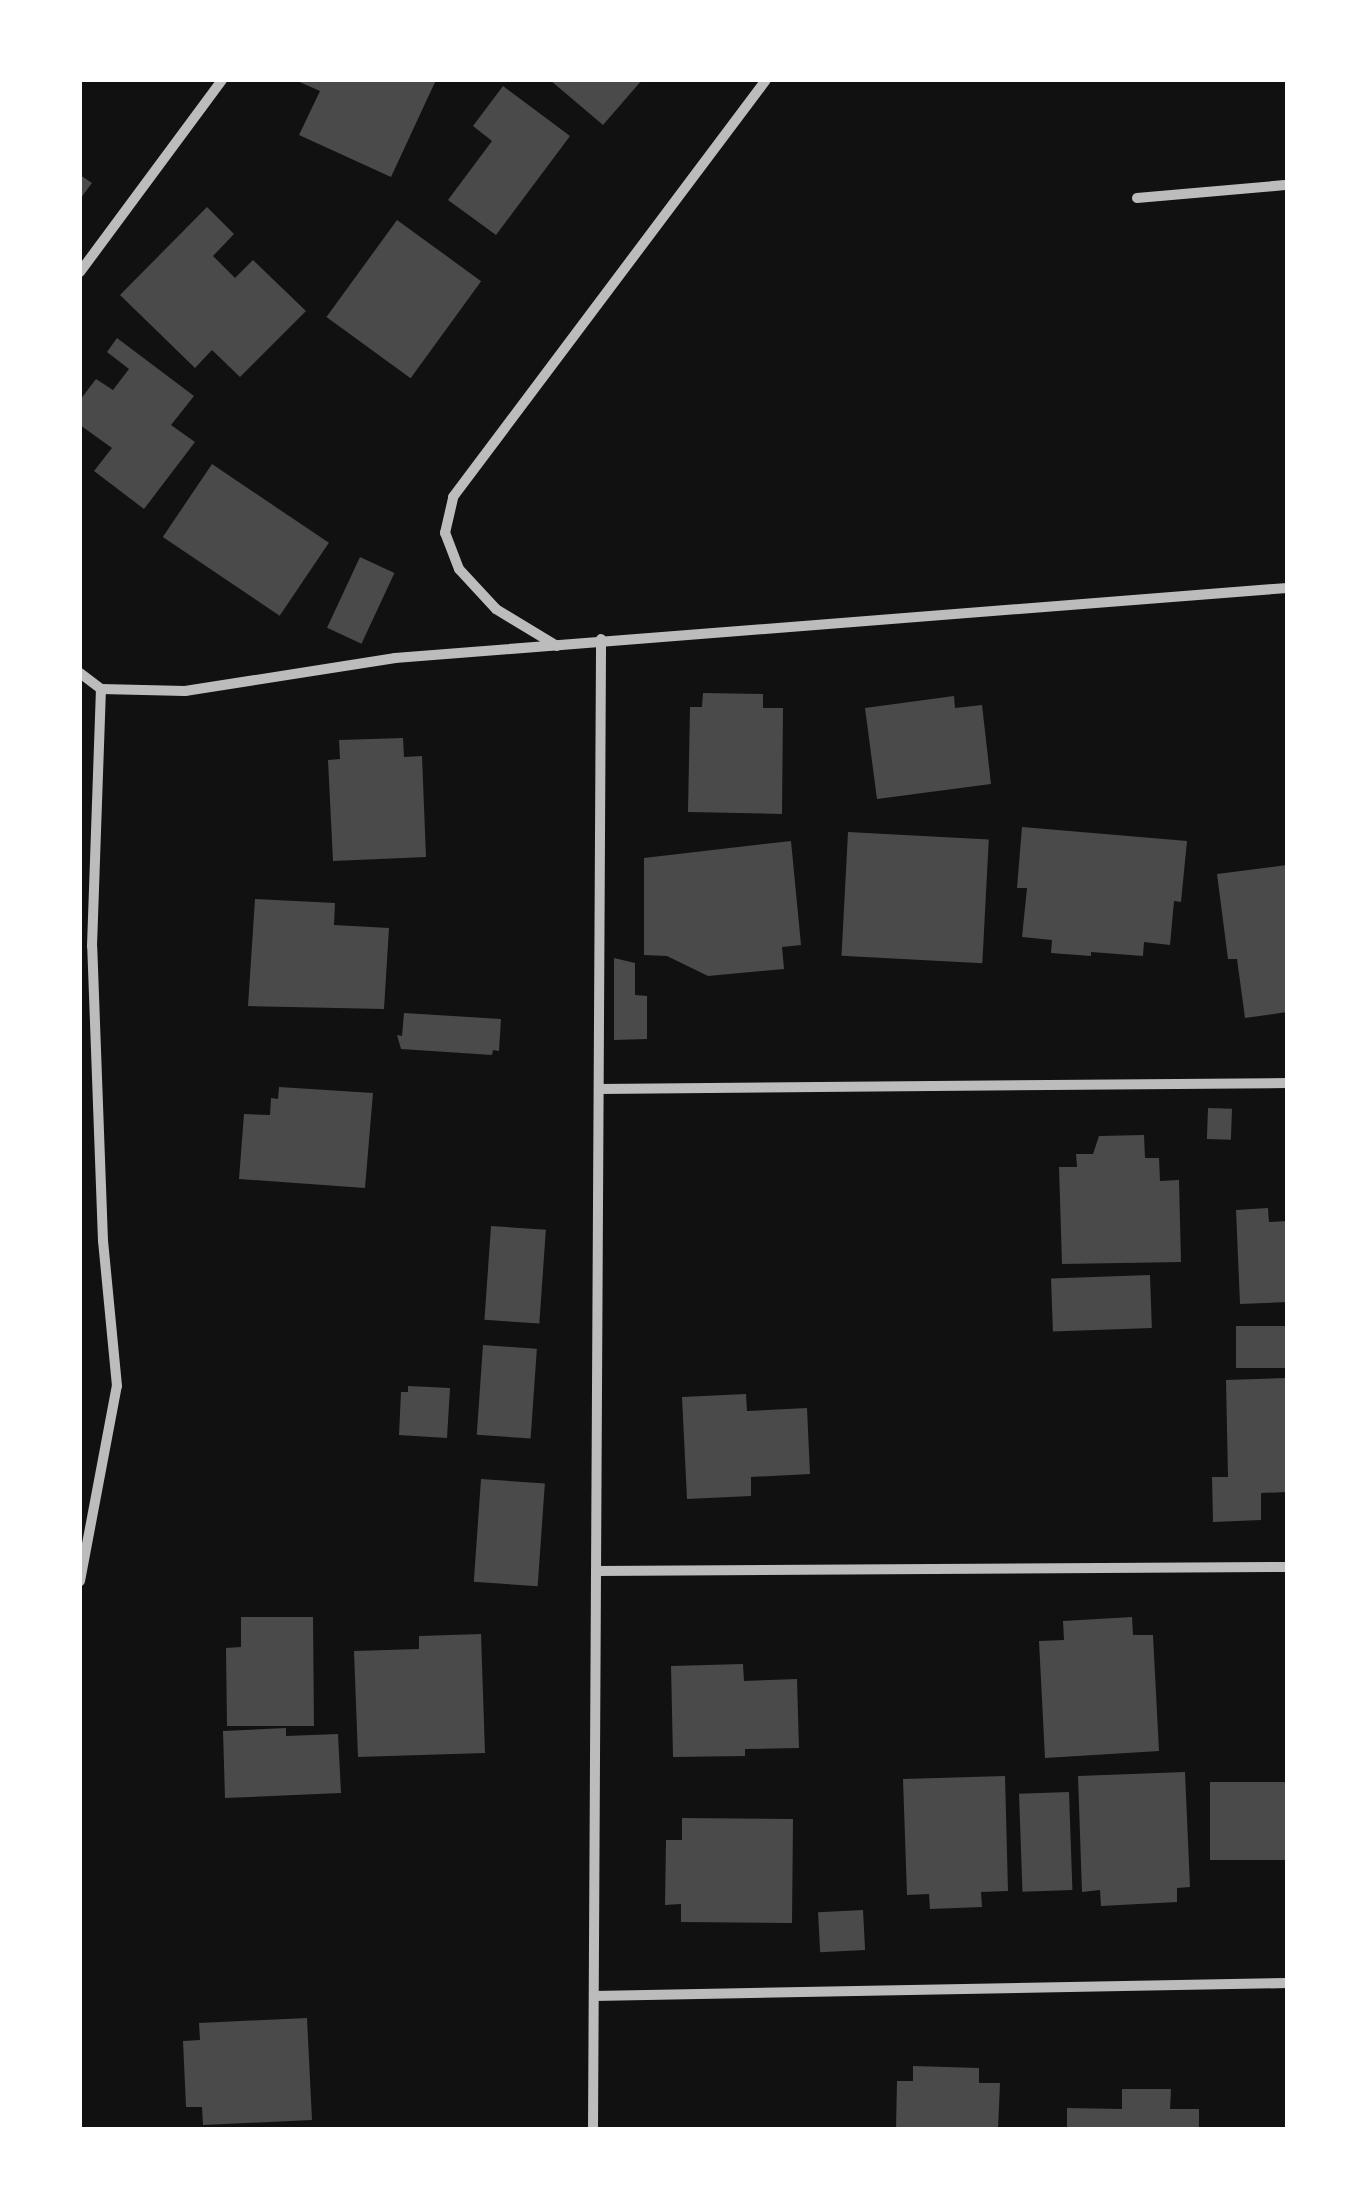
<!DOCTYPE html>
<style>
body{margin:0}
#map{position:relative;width:1367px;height:2209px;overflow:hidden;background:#111;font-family:"Space Grotesk",sans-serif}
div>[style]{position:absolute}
.building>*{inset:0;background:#4a4a4a;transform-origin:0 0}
.minor>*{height:10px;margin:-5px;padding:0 5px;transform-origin:5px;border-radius:5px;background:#bcbcbc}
span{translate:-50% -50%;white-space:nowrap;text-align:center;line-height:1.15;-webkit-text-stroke:10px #fff;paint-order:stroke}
.frame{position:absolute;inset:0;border:82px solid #fff;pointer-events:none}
</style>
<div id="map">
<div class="building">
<i style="clip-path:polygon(295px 80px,436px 80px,391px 177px,299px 135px,320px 91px)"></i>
<i style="clip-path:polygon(550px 80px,642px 80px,603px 125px)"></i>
<i style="clip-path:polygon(503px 86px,570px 136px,496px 235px,448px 200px,492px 141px,473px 126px)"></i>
<i style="clip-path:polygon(80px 175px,92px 183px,80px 199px)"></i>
<i style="clip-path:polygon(207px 207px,234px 234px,213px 256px,235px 278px,253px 260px,306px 311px,240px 377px,212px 350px,195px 368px,120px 295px)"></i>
<i style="left:397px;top:220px;width:104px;height:120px;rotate:36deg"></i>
<i style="clip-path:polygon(117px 338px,194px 396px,171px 425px,195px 442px,144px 509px,94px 471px,112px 448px,80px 425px,80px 400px,96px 379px,113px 390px,129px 369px,107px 352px)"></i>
<i style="left:212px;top:464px;width:141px;height:88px;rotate:34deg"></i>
<i style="left:360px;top:557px;width:38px;height:78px;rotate:25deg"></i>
<i style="clip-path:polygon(703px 693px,763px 694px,763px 708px,783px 708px,782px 814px,688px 812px,690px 707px,702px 707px)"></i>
<i style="clip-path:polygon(954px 696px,955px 708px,982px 705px,991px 784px,877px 799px,865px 708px)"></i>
<i style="clip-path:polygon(403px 738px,404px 757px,422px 756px,426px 857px,333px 861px,328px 760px,340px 759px,339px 740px)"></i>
<i style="clip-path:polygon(1022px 827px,1187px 841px,1181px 902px,1174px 901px,1170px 945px,1144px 942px,1143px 956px,1091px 952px,1091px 956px,1051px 953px,1052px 940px,1022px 937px,1027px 888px,1017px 888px)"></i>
<i style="left:848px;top:832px;width:141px;height:124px;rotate:3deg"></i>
<i style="clip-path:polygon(791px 841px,801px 945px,782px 947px,784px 969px,708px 976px,667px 956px,644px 955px,644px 858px)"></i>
<i style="clip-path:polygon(1287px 865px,1287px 1012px,1245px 1018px,1237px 959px,1228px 959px,1217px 874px)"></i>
<i style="clip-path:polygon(255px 899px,335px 903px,334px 925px,389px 928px,384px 1009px,248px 1006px)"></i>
<i style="clip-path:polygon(614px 958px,635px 963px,635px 995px,647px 996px,647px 1039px,614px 1040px)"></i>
<i style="clip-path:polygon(404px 1013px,501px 1019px,499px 1051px,493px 1050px,492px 1055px,401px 1049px,397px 1035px,402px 1036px)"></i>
<i style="clip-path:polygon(279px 1087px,373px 1093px,365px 1188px,239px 1179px,244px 1114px,270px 1115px,271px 1098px,278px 1099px)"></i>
<i style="left:1208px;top:1108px;width:24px;height:31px;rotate:2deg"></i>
<i style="clip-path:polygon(1144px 1135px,1145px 1158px,1159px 1158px,1160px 1181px,1179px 1180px,1181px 1262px,1062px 1264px,1059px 1167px,1077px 1167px,1076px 1154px,1093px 1154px,1099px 1136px)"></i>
<i style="clip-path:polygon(1268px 1208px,1269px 1222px,1287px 1221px,1287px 1302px,1240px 1304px,1236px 1210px)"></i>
<i style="left:491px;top:1226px;width:55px;height:94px;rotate:4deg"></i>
<i style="left:1150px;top:1275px;width:53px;height:99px;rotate:88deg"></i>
<i style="left:1236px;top:1326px;width:51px;height:42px"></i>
<i style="left:483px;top:1345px;width:54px;height:90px;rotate:4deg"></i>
<i style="clip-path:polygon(1287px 1378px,1287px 1492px,1261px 1493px,1261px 1520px,1213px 1522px,1212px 1477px,1228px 1477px,1226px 1380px)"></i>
<i style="clip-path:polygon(408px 1386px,450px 1388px,447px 1438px,399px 1435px,401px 1392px,408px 1392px)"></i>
<i style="clip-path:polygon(746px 1394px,747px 1411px,807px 1408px,810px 1474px,751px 1477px,751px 1496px,687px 1499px,682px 1397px)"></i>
<i style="left:481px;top:1479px;width:64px;height:103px;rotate:4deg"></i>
<i style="clip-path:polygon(241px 1617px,313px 1617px,314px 1726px,227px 1726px,226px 1648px,241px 1647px)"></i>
<i style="clip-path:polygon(1132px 1617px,1133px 1635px,1153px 1635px,1159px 1751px,1045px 1758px,1039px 1641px,1064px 1640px,1063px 1621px)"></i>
<i style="clip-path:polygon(481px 1634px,485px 1753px,358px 1757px,354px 1651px,419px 1649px,419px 1636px)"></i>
<i style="clip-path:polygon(743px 1664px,744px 1681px,797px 1679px,799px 1748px,745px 1749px,745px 1756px,673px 1757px,671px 1666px)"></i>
<i style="clip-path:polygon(286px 1728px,286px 1736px,338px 1734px,341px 1793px,225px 1798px,223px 1731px)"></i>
<i style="clip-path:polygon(1185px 1772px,1190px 1887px,1177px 1888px,1177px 1902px,1101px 1906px,1100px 1890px,1082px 1892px,1078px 1776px)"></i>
<i style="clip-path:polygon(1005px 1776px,1008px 1891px,981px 1892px,982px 1907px,930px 1909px,929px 1894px,907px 1895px,903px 1779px)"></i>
<i style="left:1287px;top:1782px;width:78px;height:77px;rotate:90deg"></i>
<i style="left:1069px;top:1792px;width:98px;height:50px;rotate:88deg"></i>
<i style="clip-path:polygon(682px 1818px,793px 1819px,792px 1923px,681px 1922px,681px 1904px,665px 1905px,666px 1840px,682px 1840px)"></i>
<i style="left:863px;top:1910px;width:40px;height:45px;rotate:87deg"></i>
<i style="clip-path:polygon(307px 2018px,312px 2120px,203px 2125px,202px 2107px,186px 2107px,183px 2041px,200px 2040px,199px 2023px)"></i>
<i style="clip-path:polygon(913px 2066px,979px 2068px,979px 2083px,1000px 2083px,998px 2129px,896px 2129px,897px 2081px,913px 2081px)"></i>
<i style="clip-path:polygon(1122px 2089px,1171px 2089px,1170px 2109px,1199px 2109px,1199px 2129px,1067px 2129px,1067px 2108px,1122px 2109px)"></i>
</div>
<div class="minor">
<i style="left:1137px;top:198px;width:151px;rotate:-5deg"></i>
<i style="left:80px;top:272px;width:239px;rotate:-53.5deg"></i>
<i style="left:557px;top:646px;width:71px;rotate:-148.8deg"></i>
<i style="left:496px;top:609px;width:54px;rotate:-132.8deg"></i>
<i style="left:459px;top:569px;width:39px;rotate:-111deg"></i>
<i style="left:445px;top:533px;width:37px;rotate:-77deg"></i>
<i style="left:453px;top:497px;width:521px;rotate:-53.11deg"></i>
<i style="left:80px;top:673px;width:26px;rotate:37deg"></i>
<i style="left:101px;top:689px;width:84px;rotate:1.4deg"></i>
<i style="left:185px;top:691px;width:213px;rotate:-8.9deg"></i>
<i style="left:395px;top:658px;width:895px;rotate:-4.49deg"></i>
<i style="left:599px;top:1089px;width:688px;rotate:-0.5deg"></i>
<i style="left:596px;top:1571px;width:691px;rotate:-0.33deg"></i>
<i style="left:80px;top:1581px;width:198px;rotate:-79.3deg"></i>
<i style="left:117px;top:1386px;width:146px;rotate:-95.5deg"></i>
<i style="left:103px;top:1241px;width:295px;rotate:-92.1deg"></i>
<i style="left:92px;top:946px;width:257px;rotate:-88deg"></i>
<i style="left:594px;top:1996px;width:693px;rotate:-1.07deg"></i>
<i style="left:593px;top:2129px;width:1490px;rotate:-89.69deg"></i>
</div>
<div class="frame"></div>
</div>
